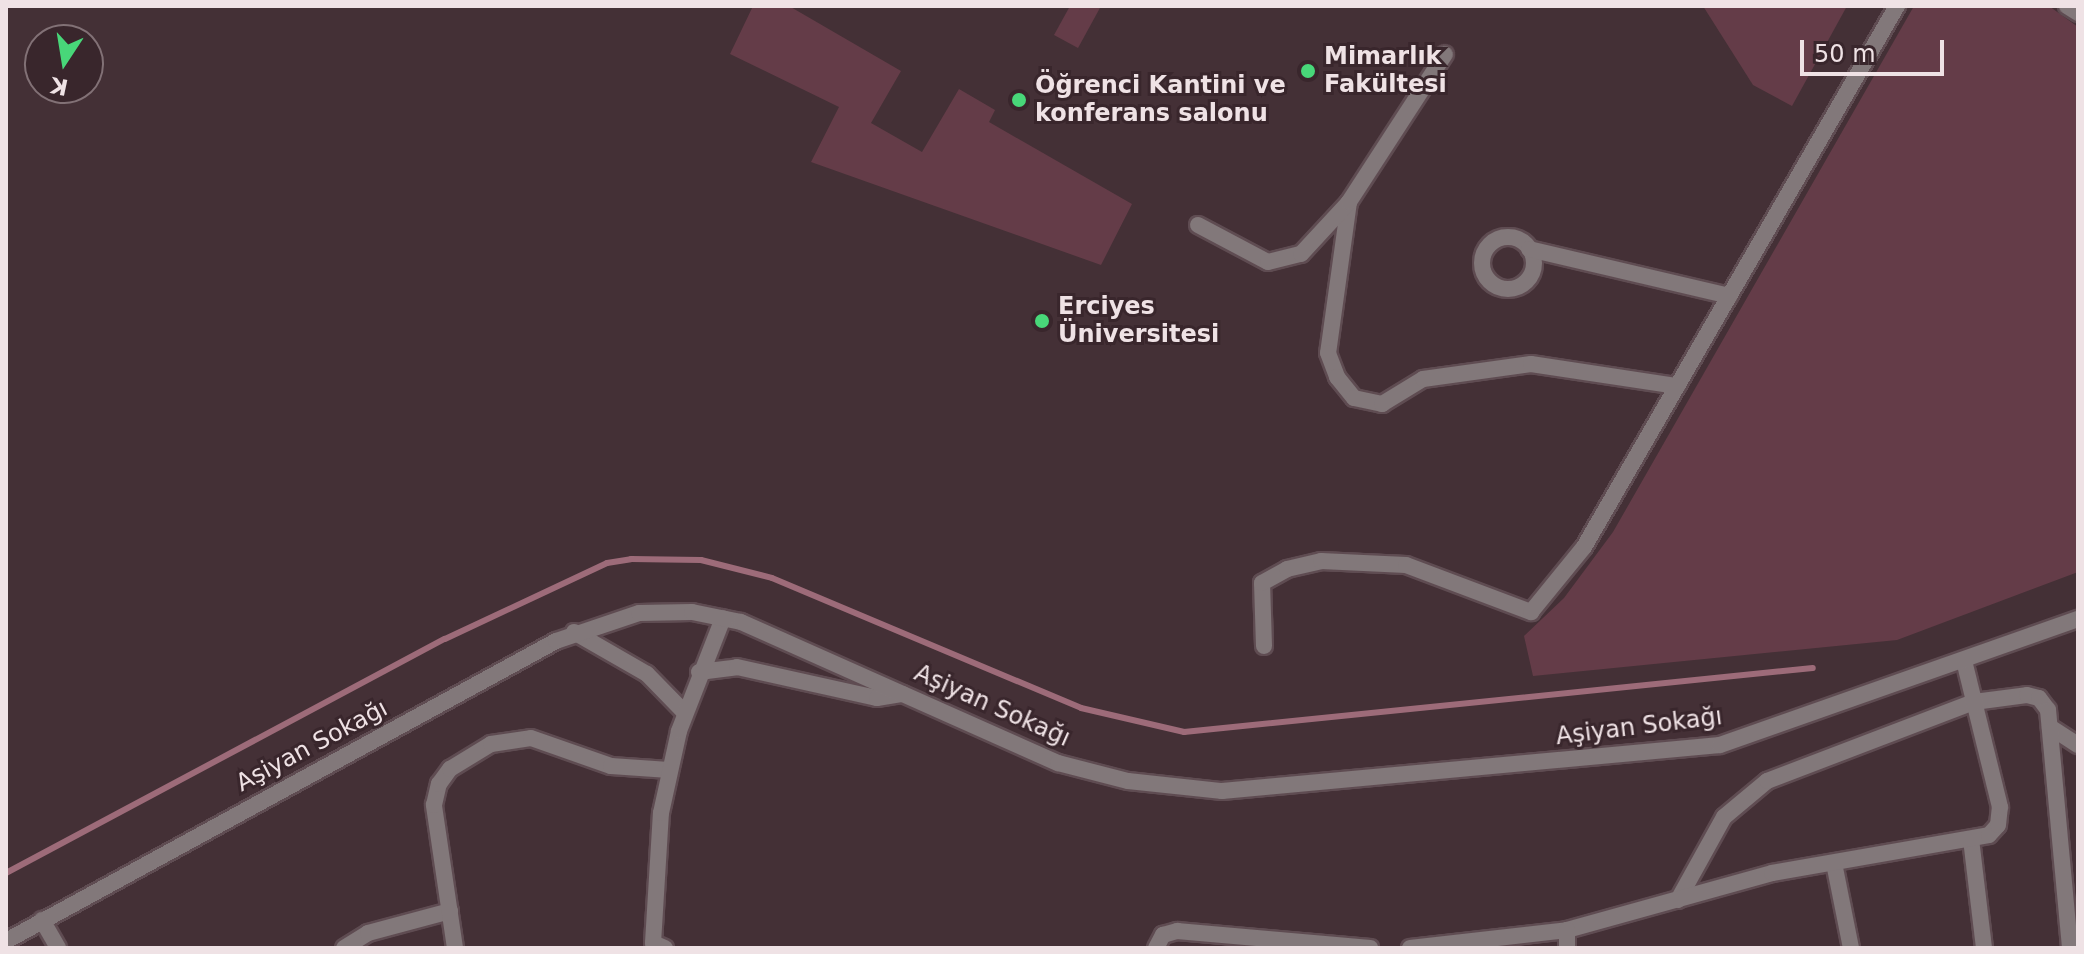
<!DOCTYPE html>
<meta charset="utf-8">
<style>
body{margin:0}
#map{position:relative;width:2084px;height:954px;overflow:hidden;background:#443036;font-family:"DejaVu Sans",sans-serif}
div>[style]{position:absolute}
.green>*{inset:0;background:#643c48}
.stream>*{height:6px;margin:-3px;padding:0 3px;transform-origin:3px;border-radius:3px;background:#9d6b79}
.roads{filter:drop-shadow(2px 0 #5f4c52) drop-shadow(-2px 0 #5f4c52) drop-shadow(0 2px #5f4c52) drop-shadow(0 -2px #5f4c52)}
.minor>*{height:16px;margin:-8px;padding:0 8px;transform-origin:8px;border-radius:8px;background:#82787a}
.minor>.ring{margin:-8px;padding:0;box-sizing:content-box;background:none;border:16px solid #82787a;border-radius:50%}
.tertiary>*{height:16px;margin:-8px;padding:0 8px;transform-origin:8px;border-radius:8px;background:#82787a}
.dots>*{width:22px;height:22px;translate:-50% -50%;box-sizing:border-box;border:4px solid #39262c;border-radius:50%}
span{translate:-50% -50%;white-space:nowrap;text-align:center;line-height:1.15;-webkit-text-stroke:6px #39262c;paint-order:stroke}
.poi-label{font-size:24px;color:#efe2e5;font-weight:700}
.left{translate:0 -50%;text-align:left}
.street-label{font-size:24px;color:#efe2e5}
.frame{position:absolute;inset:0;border:8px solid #efe2e5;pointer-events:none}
.north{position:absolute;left:24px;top:24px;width:80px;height:80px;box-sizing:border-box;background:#39262c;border:2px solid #827176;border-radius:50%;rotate:192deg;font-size:22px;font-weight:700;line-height:32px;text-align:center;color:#efe2e5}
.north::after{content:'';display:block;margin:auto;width:28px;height:36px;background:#48d779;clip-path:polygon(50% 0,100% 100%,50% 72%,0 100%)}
.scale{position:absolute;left:1800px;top:40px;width:144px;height:36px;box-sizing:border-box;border:4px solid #efe2e5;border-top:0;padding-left:10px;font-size:24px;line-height:28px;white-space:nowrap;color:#efe2e5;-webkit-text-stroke:6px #39262c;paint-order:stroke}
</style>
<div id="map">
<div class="green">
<i style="clip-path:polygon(753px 6px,789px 6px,901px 71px,871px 123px,922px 152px,959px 89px,995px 110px,989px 122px,1132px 204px,1101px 265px,811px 162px,839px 107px,730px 54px)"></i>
<i style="clip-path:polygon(1070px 6px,1101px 6px,1078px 48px,1054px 35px)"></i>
<i style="clip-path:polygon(1703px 6px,1847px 6px,1792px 106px,1753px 85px)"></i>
<i style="clip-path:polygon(1914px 6px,2049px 6px,2078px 27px,2078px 572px,1897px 640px,1533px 676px,1524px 636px,1564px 598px,1613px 532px)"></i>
</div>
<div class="stream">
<i style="left:6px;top:873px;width:497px;rotate:-28.1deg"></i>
<i style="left:445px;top:639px;width:179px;rotate:-25.1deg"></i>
<i style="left:607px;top:563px;width:24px;rotate:-9deg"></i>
<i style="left:631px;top:559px;width:70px;rotate:0.8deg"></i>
<i style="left:701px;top:560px;width:73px;rotate:14.2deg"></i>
<i style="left:772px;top:578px;width:335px;rotate:22.8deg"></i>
<i style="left:1081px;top:708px;width:106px;rotate:13.1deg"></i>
<i style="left:1184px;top:732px;width:632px;rotate:-5.81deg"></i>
</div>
<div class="roads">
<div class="minor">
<i style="left:2067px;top:6px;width:13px;rotate:32deg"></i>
<i style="left:1349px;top:202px;width:152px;rotate:97.9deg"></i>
<i style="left:1328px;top:353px;width:26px;rotate:69deg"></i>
<i style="left:1337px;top:377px;width:27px;rotate:51deg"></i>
<i style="left:1354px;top:398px;width:29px;rotate:12deg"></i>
<i style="left:1382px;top:404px;width:48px;rotate:-31.4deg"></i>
<i style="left:1423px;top:379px;width:109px;rotate:-7.9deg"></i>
<i style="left:1531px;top:364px;width:148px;rotate:8.6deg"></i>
<i style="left:1198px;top:225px;width:79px;rotate:27.9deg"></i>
<i style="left:1268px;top:262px;width:34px;rotate:-14deg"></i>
<i style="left:1301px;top:254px;width:71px;rotate:-47.3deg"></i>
<i style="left:1349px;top:202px;width:176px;rotate:-57deg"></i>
<i class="ring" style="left:1482px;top:237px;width:36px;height:36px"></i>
<i style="left:1529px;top:249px;width:206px;rotate:13.2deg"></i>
<i style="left:574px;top:632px;width:84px;rotate:29.9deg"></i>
<i style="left:647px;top:674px;width:54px;rotate:45.7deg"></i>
<i style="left:1264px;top:646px;width:63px;rotate:-91.8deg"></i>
<i style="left:1262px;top:583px;width:29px;rotate:-29deg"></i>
<i style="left:1287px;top:569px;width:35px;rotate:-13deg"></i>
<i style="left:1321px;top:561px;width:85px;rotate:2.7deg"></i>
<i style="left:1406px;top:565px;width:134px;rotate:20.6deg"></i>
<i style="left:1531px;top:612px;width:84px;rotate:-50.8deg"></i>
<i style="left:1584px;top:547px;width:625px;rotate:-59.95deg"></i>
<i style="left:699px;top:672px;width:38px;rotate:-7deg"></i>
<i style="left:737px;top:667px;width:143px;rotate:12.5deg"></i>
<i style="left:877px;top:698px;width:26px;rotate:-9deg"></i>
<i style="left:2050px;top:727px;width:33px;rotate:33deg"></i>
<i style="left:1971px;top:839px;width:110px;rotate:83.2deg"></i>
<i style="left:1834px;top:863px;width:87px;rotate:78.7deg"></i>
<i style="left:1678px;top:900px;width:95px;rotate:-61deg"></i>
<i style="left:1724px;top:817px;width:56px;rotate:-39.9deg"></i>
<i style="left:1767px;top:781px;width:222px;rotate:-20.9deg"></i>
<i style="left:1974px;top:702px;width:53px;rotate:-7.5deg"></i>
<i style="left:2027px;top:695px;width:12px;rotate:14deg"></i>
<i style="left:2039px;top:698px;width:15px;rotate:53deg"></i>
<i style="left:2048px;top:710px;width:239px;rotate:84.7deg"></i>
<i style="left:42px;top:920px;width:32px;rotate:60deg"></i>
<i style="left:344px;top:948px;width:28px;rotate:-32deg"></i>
<i style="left:368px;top:933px;width:85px;rotate:-15deg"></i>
<i style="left:455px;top:948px;width:145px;rotate:-98.4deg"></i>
<i style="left:434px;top:805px;width:22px;rotate:-77deg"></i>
<i style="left:439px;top:784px;width:19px;rotate:-54deg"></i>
<i style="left:450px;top:769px;width:48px;rotate:-31.4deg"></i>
<i style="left:491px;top:744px;width:40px;rotate:-8.5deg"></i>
<i style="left:531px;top:738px;width:85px;rotate:19.3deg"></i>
<i style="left:611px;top:766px;width:58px;rotate:3.9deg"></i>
<i style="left:665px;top:948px;width:13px;rotate:-157deg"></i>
<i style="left:653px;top:943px;width:130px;rotate:-86.5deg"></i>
<i style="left:661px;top:813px;width:84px;rotate:-77.6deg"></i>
<i style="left:679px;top:731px;width:121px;rotate:-68.7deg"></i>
<i style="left:1156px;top:948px;width:15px;rotate:-62deg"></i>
<i style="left:1163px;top:935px;width:15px;rotate:-16deg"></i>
<i style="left:1177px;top:931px;width:194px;rotate:5deg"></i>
<i style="left:1410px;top:948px;width:158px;rotate:-6.5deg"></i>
<i style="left:1567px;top:930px;width:213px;rotate:-15.5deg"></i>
<i style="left:1772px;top:873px;width:220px;rotate:-9.9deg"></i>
<i style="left:1989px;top:835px;width:13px;rotate:-48deg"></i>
<i style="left:1998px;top:825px;width:18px;rotate:-84deg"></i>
<i style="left:2000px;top:807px;width:151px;rotate:-103.8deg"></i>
<i style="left:1567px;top:948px;width:18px;rotate:-90deg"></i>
</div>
<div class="tertiary">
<i style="left:6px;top:941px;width:626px;rotate:-28.61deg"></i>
<i style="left:556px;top:641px;width:88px;rotate:-18.6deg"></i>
<i style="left:639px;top:613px;width:53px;rotate:-1.1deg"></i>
<i style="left:692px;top:612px;width:50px;rotate:11.5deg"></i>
<i style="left:741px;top:622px;width:347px;rotate:24deg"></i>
<i style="left:1058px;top:763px;width:72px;rotate:14.4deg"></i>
<i style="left:1128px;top:781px;width:95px;rotate:6.1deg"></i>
<i style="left:1222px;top:791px;width:500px;rotate:-5.28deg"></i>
<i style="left:1720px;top:745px;width:380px;rotate:-19.4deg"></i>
</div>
</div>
<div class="dots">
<i style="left:1308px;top:71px;background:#48d779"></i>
<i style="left:1019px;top:100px;background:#48d779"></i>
<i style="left:1042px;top:321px;background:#48d779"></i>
</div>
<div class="poi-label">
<span class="left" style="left:1324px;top:71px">Mimarlık<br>Fakültesi</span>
<span class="left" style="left:1035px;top:100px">Öğrenci Kantini ve<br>konferans salonu</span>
<span class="left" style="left:1058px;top:321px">Erciyes<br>Üniversitesi</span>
</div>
<div class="street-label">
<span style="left:992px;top:706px;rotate:24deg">Aşiyan Sokağı</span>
<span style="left:1639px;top:727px;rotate:-7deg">Aşiyan Sokağı</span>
<span style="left:312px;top:746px;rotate:-28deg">Aşiyan Sokağı</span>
</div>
<div class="frame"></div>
<div class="north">K</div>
<div class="scale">50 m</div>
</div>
